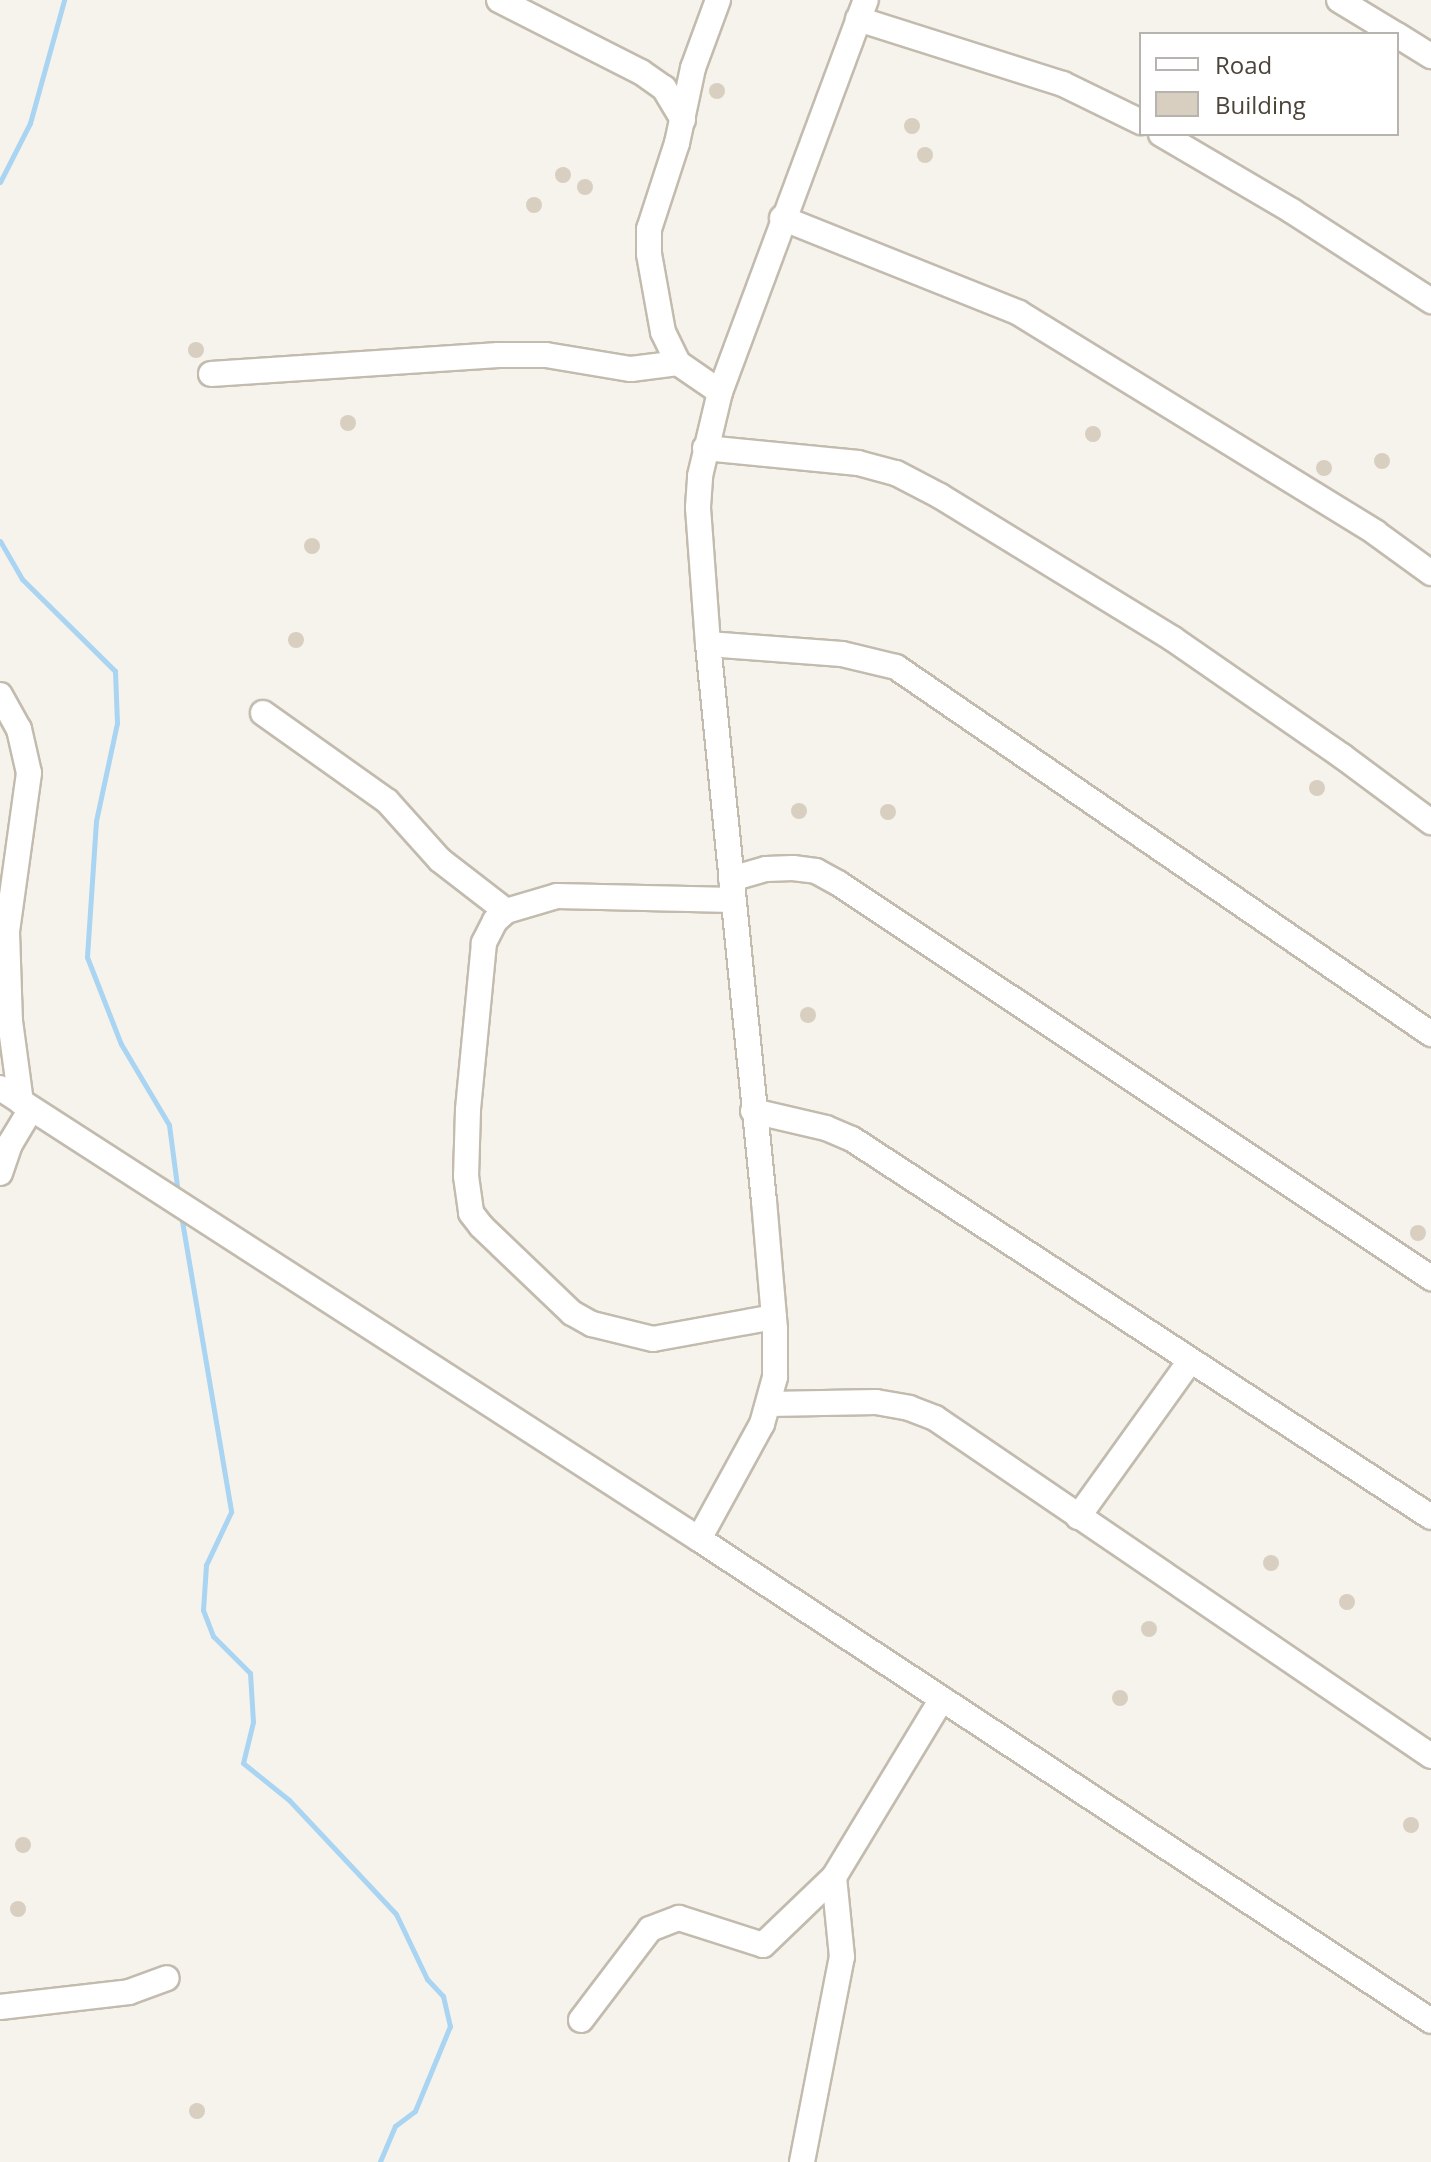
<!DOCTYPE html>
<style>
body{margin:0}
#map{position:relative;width:1431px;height:2162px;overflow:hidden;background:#f6f3ec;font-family:"Open Sans",sans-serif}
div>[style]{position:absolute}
.stream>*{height:5px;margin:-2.5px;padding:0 2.5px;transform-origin:2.5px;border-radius:2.5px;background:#a9d4f2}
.building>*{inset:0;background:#d8cfc1}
.round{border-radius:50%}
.roads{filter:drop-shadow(2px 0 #c2bbae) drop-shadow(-2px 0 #c2bbae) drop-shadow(0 2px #c2bbae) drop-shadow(0 -2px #c2bbae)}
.minor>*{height:24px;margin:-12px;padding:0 12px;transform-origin:12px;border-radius:12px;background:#fff}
span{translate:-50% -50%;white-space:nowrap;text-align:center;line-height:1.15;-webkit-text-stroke:7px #fff;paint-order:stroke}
.legend{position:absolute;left:1139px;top:32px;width:260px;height:104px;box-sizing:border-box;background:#fff;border:2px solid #b7b4b0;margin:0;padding:10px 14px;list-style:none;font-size:24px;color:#4b4439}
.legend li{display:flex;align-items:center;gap:16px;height:40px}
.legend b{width:40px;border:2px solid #b7b4b0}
</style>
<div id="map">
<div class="stream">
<i style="left:0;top:182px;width:66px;rotate:-63deg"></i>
<i style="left:30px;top:123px;width:128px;rotate:-74.5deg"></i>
<i style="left:0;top:541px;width:44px;rotate:59.9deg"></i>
<i style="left:22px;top:579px;width:131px;rotate:44.7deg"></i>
<i style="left:115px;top:671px;width:52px;rotate:87.8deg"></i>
<i style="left:117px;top:723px;width:100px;rotate:102.1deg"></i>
<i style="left:96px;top:821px;width:136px;rotate:93.8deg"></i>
<i style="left:87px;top:957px;width:93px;rotate:68.7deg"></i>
<i style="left:121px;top:1044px;width:94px;rotate:59.3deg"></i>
<i style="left:169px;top:1125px;width:69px;rotate:82.5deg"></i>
<i style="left:181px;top:1215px;width:301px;rotate:80.4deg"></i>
<i style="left:231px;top:1512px;width:59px;rotate:115.3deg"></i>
<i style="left:206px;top:1565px;width:45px;rotate:93.8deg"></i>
<i style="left:203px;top:1610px;width:28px;rotate:69deg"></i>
<i style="left:213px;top:1636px;width:52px;rotate:45deg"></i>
<i style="left:250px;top:1673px;width:49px;rotate:86.5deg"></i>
<i style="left:253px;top:1722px;width:42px;rotate:103.7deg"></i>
<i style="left:243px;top:1763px;width:59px;rotate:38.8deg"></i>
<i style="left:289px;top:1800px;width:156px;rotate:46.8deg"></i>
<i style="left:396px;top:1914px;width:72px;rotate:64.5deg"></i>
<i style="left:427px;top:1979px;width:23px;rotate:47deg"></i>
<i style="left:443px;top:1996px;width:31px;rotate:77deg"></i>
<i style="left:450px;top:2026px;width:92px;rotate:112.4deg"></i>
<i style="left:415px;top:2111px;width:25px;rotate:143deg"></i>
<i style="left:395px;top:2126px;width:39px;rotate:113deg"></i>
</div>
<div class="building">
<i class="round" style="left:709px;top:83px;width:16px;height:16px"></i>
<i class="round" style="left:904px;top:118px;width:16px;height:16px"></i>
<i class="round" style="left:917px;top:147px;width:16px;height:16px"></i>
<i class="round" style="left:555px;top:167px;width:16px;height:16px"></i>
<i class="round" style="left:577px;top:179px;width:16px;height:16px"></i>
<i class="round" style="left:526px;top:197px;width:16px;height:16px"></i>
<i class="round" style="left:188px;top:342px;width:16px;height:16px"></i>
<i class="round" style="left:340px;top:415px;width:16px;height:16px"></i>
<i class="round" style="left:1085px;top:426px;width:16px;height:16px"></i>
<i class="round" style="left:1374px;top:453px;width:16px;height:16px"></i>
<i class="round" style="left:1316px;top:460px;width:16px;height:16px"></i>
<i class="round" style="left:304px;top:538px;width:16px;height:16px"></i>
<i class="round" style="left:288px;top:632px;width:16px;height:16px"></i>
<i class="round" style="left:1309px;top:780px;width:16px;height:16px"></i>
<i class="round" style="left:791px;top:803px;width:16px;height:16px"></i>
<i class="round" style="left:880px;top:804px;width:16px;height:16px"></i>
<i class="round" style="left:800px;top:1007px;width:16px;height:16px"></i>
<i class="round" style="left:1410px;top:1225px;width:16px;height:16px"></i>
<i class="round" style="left:1263px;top:1555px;width:16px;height:16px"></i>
<i class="round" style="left:1339px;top:1594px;width:16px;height:16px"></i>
<i class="round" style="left:1141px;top:1621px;width:16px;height:16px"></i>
<i class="round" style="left:1112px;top:1690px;width:16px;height:16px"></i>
<i class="round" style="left:1403px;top:1817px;width:16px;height:16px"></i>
<i class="round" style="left:15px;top:1837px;width:16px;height:16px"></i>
<i class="round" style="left:10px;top:1901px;width:16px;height:16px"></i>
<i class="round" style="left:189px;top:2103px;width:16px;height:16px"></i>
</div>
<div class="roads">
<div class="minor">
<i style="left:499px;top:0;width:159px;rotate:26.9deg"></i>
<i style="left:641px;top:72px;width:28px;rotate:35deg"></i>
<i style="left:664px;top:88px;width:37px;rotate:59deg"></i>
<i style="left:718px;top:0;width:72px;rotate:110.2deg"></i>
<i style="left:693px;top:68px;width:77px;rotate:102deg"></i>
<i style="left:677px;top:143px;width:90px;rotate:108deg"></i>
<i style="left:649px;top:229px;width:25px;rotate:90deg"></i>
<i style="left:649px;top:254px;width:79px;rotate:79.8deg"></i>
<i style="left:663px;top:332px;width:34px;rotate:64deg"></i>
<i style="left:678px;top:363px;width:51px;rotate:34.6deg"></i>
<i style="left:1339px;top:0;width:66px;rotate:31.3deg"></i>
<i style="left:858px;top:19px;width:215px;rotate:17.6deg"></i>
<i style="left:1063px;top:84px;width:87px;rotate:26deg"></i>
<i style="left:1397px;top:35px;width:40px;rotate:32deg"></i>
<i style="left:1161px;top:134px;width:152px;rotate:30.4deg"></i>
<i style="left:1292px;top:211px;width:166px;rotate:32.9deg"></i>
<i style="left:782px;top:218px;width:255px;rotate:21.8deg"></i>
<i style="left:1019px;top:313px;width:419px;rotate:31.6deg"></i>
<i style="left:1376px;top:533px;width:68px;rotate:36deg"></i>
<i style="left:211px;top:374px;width:288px;rotate:-3.8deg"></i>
<i style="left:498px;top:355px;width:48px"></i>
<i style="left:546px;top:355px;width:86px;rotate:9.4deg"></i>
<i style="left:631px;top:369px;width:47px;rotate:-7.3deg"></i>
<i style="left:705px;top:448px;width:154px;rotate:5.6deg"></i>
<i style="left:858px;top:463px;width:39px;rotate:15deg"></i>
<i style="left:896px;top:473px;width:50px;rotate:27.6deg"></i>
<i style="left:940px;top:496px;width:273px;rotate:31.5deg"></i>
<i style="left:1173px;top:639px;width:206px;rotate:34.7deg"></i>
<i style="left:1342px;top:756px;width:111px;rotate:36.6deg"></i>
<i style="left:708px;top:644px;width:134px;rotate:4.3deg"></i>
<i style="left:842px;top:654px;width:56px;rotate:13.5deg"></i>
<i style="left:896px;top:667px;width:649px;rotate:34.45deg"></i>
<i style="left:0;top:695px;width:39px;rotate:61deg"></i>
<i style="left:19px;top:729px;width:45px;rotate:77.2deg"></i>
<i style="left:29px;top:773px;width:161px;rotate:97.9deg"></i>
<i style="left:7px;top:932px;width:89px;rotate:88.1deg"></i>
<i style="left:10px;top:1021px;width:82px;rotate:82.3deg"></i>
<i style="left:263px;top:713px;width:152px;rotate:35.4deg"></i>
<i style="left:387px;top:801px;width:79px;rotate:48.1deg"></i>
<i style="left:440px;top:860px;width:83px;rotate:37.7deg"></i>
<i style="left:731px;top:879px;width:36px;rotate:-16deg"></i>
<i style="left:766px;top:869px;width:27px;rotate:-2deg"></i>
<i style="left:793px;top:868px;width:23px;rotate:7deg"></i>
<i style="left:816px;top:871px;width:25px;rotate:29deg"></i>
<i style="left:838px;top:883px;width:713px;rotate:33.67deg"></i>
<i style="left:733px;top:900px;width:176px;rotate:-178.7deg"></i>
<i style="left:557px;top:896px;width:53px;rotate:163.6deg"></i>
<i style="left:506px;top:911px;width:15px;rotate:138deg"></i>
<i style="left:495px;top:921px;width:25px;rotate:117deg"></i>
<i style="left:484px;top:943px;width:168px;rotate:95.5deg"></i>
<i style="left:468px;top:1110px;width:66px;rotate:91.7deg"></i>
<i style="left:466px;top:1176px;width:37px;rotate:82deg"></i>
<i style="left:471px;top:1213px;width:16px;rotate:52deg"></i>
<i style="left:481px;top:1226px;width:126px;rotate:43.7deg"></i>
<i style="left:572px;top:1313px;width:23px;rotate:29deg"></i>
<i style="left:592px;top:1324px;width:63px;rotate:13.8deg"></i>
<i style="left:653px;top:1339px;width:123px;rotate:-10.3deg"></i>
<i style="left:0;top:1088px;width:832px;rotate:32.83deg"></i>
<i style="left:699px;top:1539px;width:876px;rotate:33.36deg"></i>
<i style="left:753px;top:1111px;width:75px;rotate:13.1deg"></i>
<i style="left:826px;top:1128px;width:28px;rotate:23deg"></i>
<i style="left:852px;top:1139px;width:691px;rotate:33.14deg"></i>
<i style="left:0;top:1173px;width:31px;rotate:-71deg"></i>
<i style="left:10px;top:1144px;width:41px;rotate:-59deg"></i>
<i style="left:769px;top:1404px;width:107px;rotate:-1.1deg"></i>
<i style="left:876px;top:1402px;width:34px;rotate:10deg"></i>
<i style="left:909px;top:1408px;width:28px;rotate:21deg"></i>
<i style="left:935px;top:1418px;width:600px;rotate:34.27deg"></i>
<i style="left:1078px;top:1517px;width:192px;rotate:-54.3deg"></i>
<i style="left:699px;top:1539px;width:131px;rotate:-61.3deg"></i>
<i style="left:762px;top:1424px;width:49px;rotate:-74.5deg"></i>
<i style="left:775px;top:1377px;width:48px;rotate:-90deg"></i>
<i style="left:775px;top:1329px;width:128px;rotate:-94.9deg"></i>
<i style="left:764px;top:1201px;width:560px;rotate:-95.74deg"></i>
<i style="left:708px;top:644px;width:137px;rotate:-94.2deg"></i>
<i style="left:698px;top:507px;width:31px;rotate:-86deg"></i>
<i style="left:700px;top:476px;width:86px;rotate:-76.6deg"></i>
<i style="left:720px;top:392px;width:418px;rotate:-69.6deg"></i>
<i style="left:0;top:2007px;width:130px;rotate:-6.6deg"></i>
<i style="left:129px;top:1992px;width:40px;rotate:-20.2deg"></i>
<i style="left:581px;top:2020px;width:114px;rotate:-52.8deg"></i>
<i style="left:650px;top:1929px;width:31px;rotate:-21deg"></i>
<i style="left:679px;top:1918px;width:88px;rotate:17.8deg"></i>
<i style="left:763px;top:1945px;width:98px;rotate:-43.8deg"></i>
<i style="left:802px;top:2162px;width:209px;rotate:-79deg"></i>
<i style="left:842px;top:1957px;width:80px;rotate:-95.7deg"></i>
<i style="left:834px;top:1877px;width:208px;rotate:-58.8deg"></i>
</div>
</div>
<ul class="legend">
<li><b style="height:10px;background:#fff"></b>Road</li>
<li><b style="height:22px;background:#d8cfc1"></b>Building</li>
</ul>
</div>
